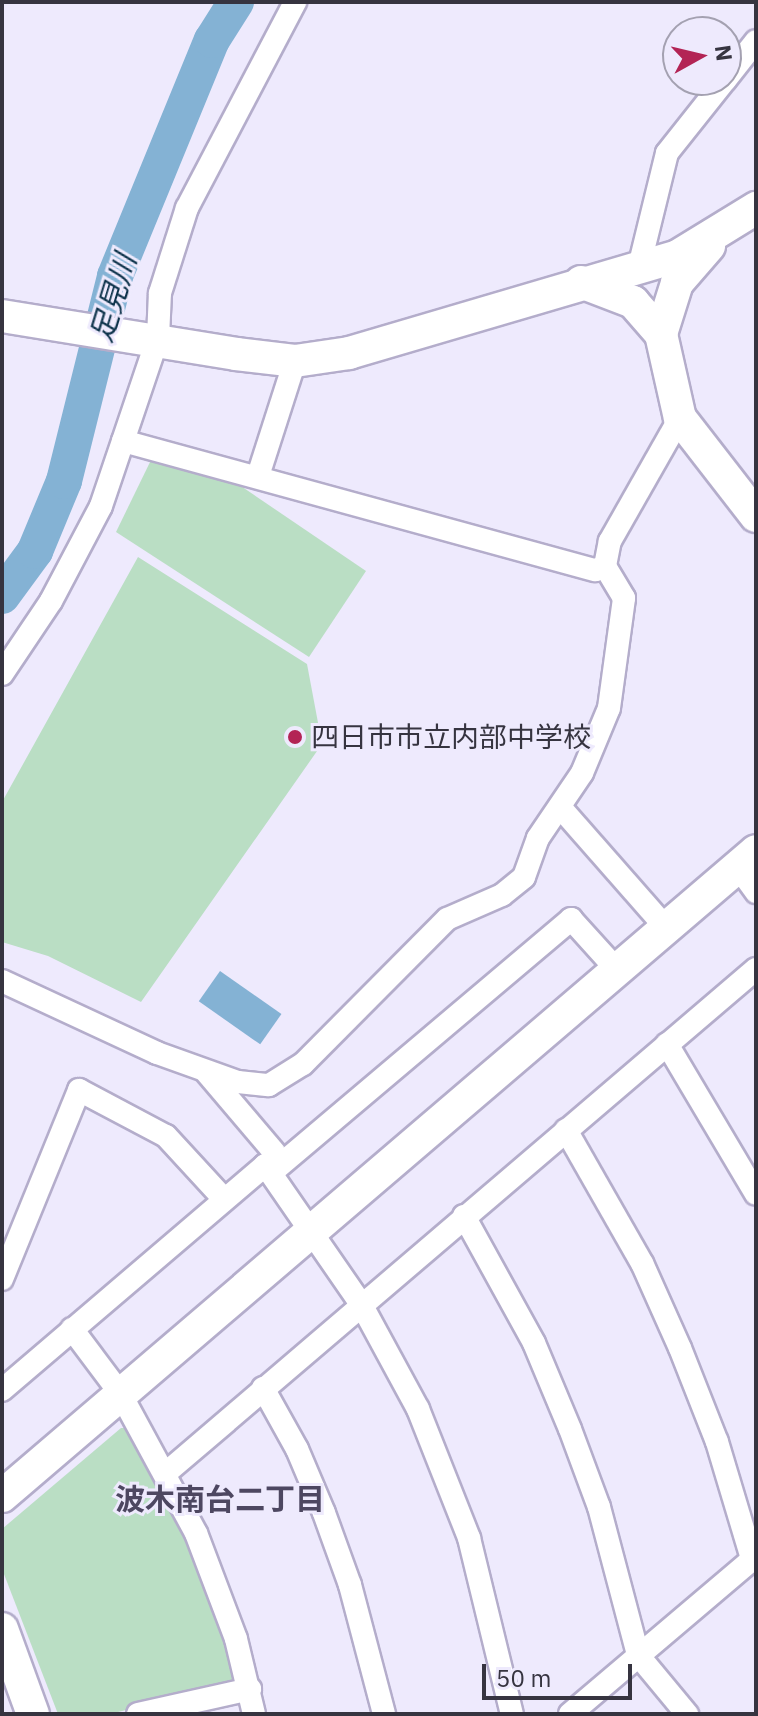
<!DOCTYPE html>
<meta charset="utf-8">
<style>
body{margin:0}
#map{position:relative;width:758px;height:1716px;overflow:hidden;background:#eeeafd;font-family:"IBM Plex Sans","Noto Sans JP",sans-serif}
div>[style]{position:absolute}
.green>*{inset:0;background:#badec4}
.water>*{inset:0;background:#84b2d4;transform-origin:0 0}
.river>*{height:36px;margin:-18px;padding:0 18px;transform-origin:18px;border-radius:18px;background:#84b2d4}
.roads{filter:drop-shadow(2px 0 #b4adcb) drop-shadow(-2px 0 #b4adcb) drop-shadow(0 2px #b4adcb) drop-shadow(0 -2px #b4adcb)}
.street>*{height:22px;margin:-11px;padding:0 11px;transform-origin:11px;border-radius:11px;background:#fff}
.secondary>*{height:32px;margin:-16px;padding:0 16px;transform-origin:16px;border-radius:16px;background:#fff}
.dots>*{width:22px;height:22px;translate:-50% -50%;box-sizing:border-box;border:4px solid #eeeafd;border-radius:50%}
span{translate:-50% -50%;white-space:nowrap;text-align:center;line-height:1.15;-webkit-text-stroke:6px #eeeafd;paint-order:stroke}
.poi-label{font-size:28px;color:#363440}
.left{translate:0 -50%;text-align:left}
.water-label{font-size:30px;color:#0c324a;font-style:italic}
.neighbourhood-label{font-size:30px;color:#4d4761;font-weight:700}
.frame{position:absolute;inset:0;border:4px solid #363440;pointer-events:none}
.north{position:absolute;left:662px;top:16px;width:80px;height:80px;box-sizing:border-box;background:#eeeafd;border:2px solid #a4a1b1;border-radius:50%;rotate:82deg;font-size:22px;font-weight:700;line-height:32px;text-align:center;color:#363440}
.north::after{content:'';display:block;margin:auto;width:28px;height:36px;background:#b32455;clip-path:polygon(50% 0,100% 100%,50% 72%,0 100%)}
.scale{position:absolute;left:482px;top:1664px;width:150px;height:36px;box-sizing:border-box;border:4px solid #363440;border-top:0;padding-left:10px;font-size:24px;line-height:28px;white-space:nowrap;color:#363440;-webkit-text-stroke:6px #eeeafd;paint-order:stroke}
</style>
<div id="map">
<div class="green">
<i style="clip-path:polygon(152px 458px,229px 478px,366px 571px,309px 657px,116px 532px)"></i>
<i style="clip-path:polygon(138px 557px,307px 664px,322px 744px,141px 1002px,48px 956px,2px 942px,2px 802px)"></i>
<i style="clip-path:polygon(121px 1428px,130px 1428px,164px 1487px,237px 1674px,231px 1684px,110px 1714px,58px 1714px,2px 1569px,2px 1529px)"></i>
</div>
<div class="water">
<i style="left:220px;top:971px;width:75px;height:37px;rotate:35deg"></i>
</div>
<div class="river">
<i style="left:2px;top:596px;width:56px;rotate:-53.7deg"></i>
<i style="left:35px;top:551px;width:76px;rotate:-67.5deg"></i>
<i style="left:64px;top:481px;width:211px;rotate:-76deg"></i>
<i style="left:115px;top:276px;width:255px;rotate:-67.7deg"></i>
<i style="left:212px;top:40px;width:45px;rotate:-57.7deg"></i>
</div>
<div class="roads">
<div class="street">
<i style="left:726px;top:79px;width:48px;rotate:-51.7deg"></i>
<i style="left:639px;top:267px;width:117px;rotate:-76.2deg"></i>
<i style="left:667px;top:153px;width:93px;rotate:-51.5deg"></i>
<i style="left:123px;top:441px;width:490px;rotate:15.3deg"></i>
<i style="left:596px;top:570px;width:10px;rotate:-24deg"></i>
<i style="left:258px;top:476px;width:121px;rotate:-72.2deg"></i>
<i style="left:2px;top:674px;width:88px;rotate:-56.1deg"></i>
<i style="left:51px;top:601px;width:107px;rotate:-62.2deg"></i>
<i style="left:101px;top:506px;width:177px;rotate:-71.3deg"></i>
<i style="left:158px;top:338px;width:45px;rotate:-87.5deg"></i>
<i style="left:160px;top:293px;width:89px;rotate:-72.4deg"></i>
<i style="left:187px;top:208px;width:233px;rotate:-62.3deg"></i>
<i style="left:560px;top:807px;width:164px;rotate:48.7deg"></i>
<i style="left:738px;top:867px;width:31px;rotate:54deg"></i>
<i style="left:2px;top:981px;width:171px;rotate:24.9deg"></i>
<i style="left:157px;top:1053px;width:86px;rotate:19.7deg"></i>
<i style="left:238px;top:1082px;width:31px;rotate:6deg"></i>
<i style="left:269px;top:1085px;width:40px;rotate:-32deg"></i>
<i style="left:303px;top:1064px;width:204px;rotate:-45.2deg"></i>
<i style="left:447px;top:919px;width:60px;rotate:-23.6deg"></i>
<i style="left:502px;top:895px;width:28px;rotate:-39deg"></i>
<i style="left:524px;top:877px;width:41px;rotate:-70.3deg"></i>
<i style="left:538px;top:838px;width:78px;rotate:-55.9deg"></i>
<i style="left:582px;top:773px;width:70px;rotate:-67.4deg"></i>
<i style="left:609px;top:708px;width:111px;rotate:-82.2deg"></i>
<i style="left:624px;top:598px;width:37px;rotate:-121deg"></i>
<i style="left:605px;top:566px;width:25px;rotate:-79deg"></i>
<i style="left:610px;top:541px;width:142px;rotate:-60.4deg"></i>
<i style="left:667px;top:1044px;width:174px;rotate:59.3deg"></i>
<i style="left:207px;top:1073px;width:104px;rotate:49.7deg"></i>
<i style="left:566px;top:1130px;width:153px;rotate:60.3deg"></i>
<i style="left:642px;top:1263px;width:93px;rotate:65.9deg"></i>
<i style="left:680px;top:1348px;width:101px;rotate:68.5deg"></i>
<i style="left:717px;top:1442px;width:122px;rotate:73.3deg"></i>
<i style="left:272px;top:1172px;width:392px;rotate:-40.2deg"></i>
<i style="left:571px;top:919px;width:70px;rotate:47.9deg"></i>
<i style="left:464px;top:1216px;width:145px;rotate:61.1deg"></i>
<i style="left:534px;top:1343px;width:93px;rotate:67.3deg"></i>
<i style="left:570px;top:1429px;width:83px;rotate:69.6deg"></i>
<i style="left:599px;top:1507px;width:153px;rotate:75.2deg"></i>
<i style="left:638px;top:1655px;width:77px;rotate:50.3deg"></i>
<i style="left:2px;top:1279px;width:204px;rotate:-67.8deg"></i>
<i style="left:79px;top:1090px;width:98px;rotate:27.9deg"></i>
<i style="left:166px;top:1136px;width:86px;rotate:47.4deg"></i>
<i style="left:72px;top:1329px;width:80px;rotate:53.1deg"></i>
<i style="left:120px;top:1393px;width:159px;rotate:61.5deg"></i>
<i style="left:196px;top:1533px;width:113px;rotate:69.3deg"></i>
<i style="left:236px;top:1639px;width:77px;rotate:76.5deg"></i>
<i style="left:263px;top:1388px;width:70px;rotate:60.9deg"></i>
<i style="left:297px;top:1449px;width:69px;rotate:67.1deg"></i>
<i style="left:324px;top:1513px;width:77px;rotate:70.1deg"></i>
<i style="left:350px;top:1585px;width:133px;rotate:75.2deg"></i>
<i style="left:2px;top:1390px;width:346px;rotate:-40.5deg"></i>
<i style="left:265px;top:1165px;width:169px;rotate:55.4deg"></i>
<i style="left:361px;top:1304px;width:119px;rotate:61.5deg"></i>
<i style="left:418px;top:1409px;width:139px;rotate:68.4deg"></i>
<i style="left:469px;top:1538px;width:181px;rotate:76.3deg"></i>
<i style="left:167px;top:1472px;width:775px;rotate:-40.5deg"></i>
<i style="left:138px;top:1714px;width:115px;rotate:-12.6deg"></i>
<i style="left:570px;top:1714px;width:244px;rotate:-40.3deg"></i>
</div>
<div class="secondary">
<i style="left:581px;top:282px;width:56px;rotate:21deg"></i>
<i style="left:633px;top:302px;width:43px;rotate:48.8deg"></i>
<i style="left:661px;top:334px;width:86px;rotate:77.3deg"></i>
<i style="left:680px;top:418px;width:124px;rotate:52.2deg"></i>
<i style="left:2px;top:316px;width:237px;rotate:9.2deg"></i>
<i style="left:236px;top:354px;width:59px;rotate:6.8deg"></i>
<i style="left:295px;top:361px;width:55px;rotate:-8.4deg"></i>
<i style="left:349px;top:353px;width:343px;rotate:-16.4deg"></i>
<i style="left:678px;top:256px;width:92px;rotate:-31.6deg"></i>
<i style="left:661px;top:334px;width:53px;rotate:-72.6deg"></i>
<i style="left:677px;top:283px;width:49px;rotate:-49.1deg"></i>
<i style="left:2px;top:1496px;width:992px;rotate:-40.54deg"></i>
<i style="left:2px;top:1629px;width:90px;rotate:70deg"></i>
</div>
</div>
<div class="dots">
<i style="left:295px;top:737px;background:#b32455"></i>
</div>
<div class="poi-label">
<span class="left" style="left:311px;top:737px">四日市市立内部中学校</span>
</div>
<div class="water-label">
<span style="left:113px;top:298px;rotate:-73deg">足見川</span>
</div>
<div class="neighbourhood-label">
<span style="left:220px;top:1499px">波木南台二丁目</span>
</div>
<div class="frame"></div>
<div class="north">N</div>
<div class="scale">50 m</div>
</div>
